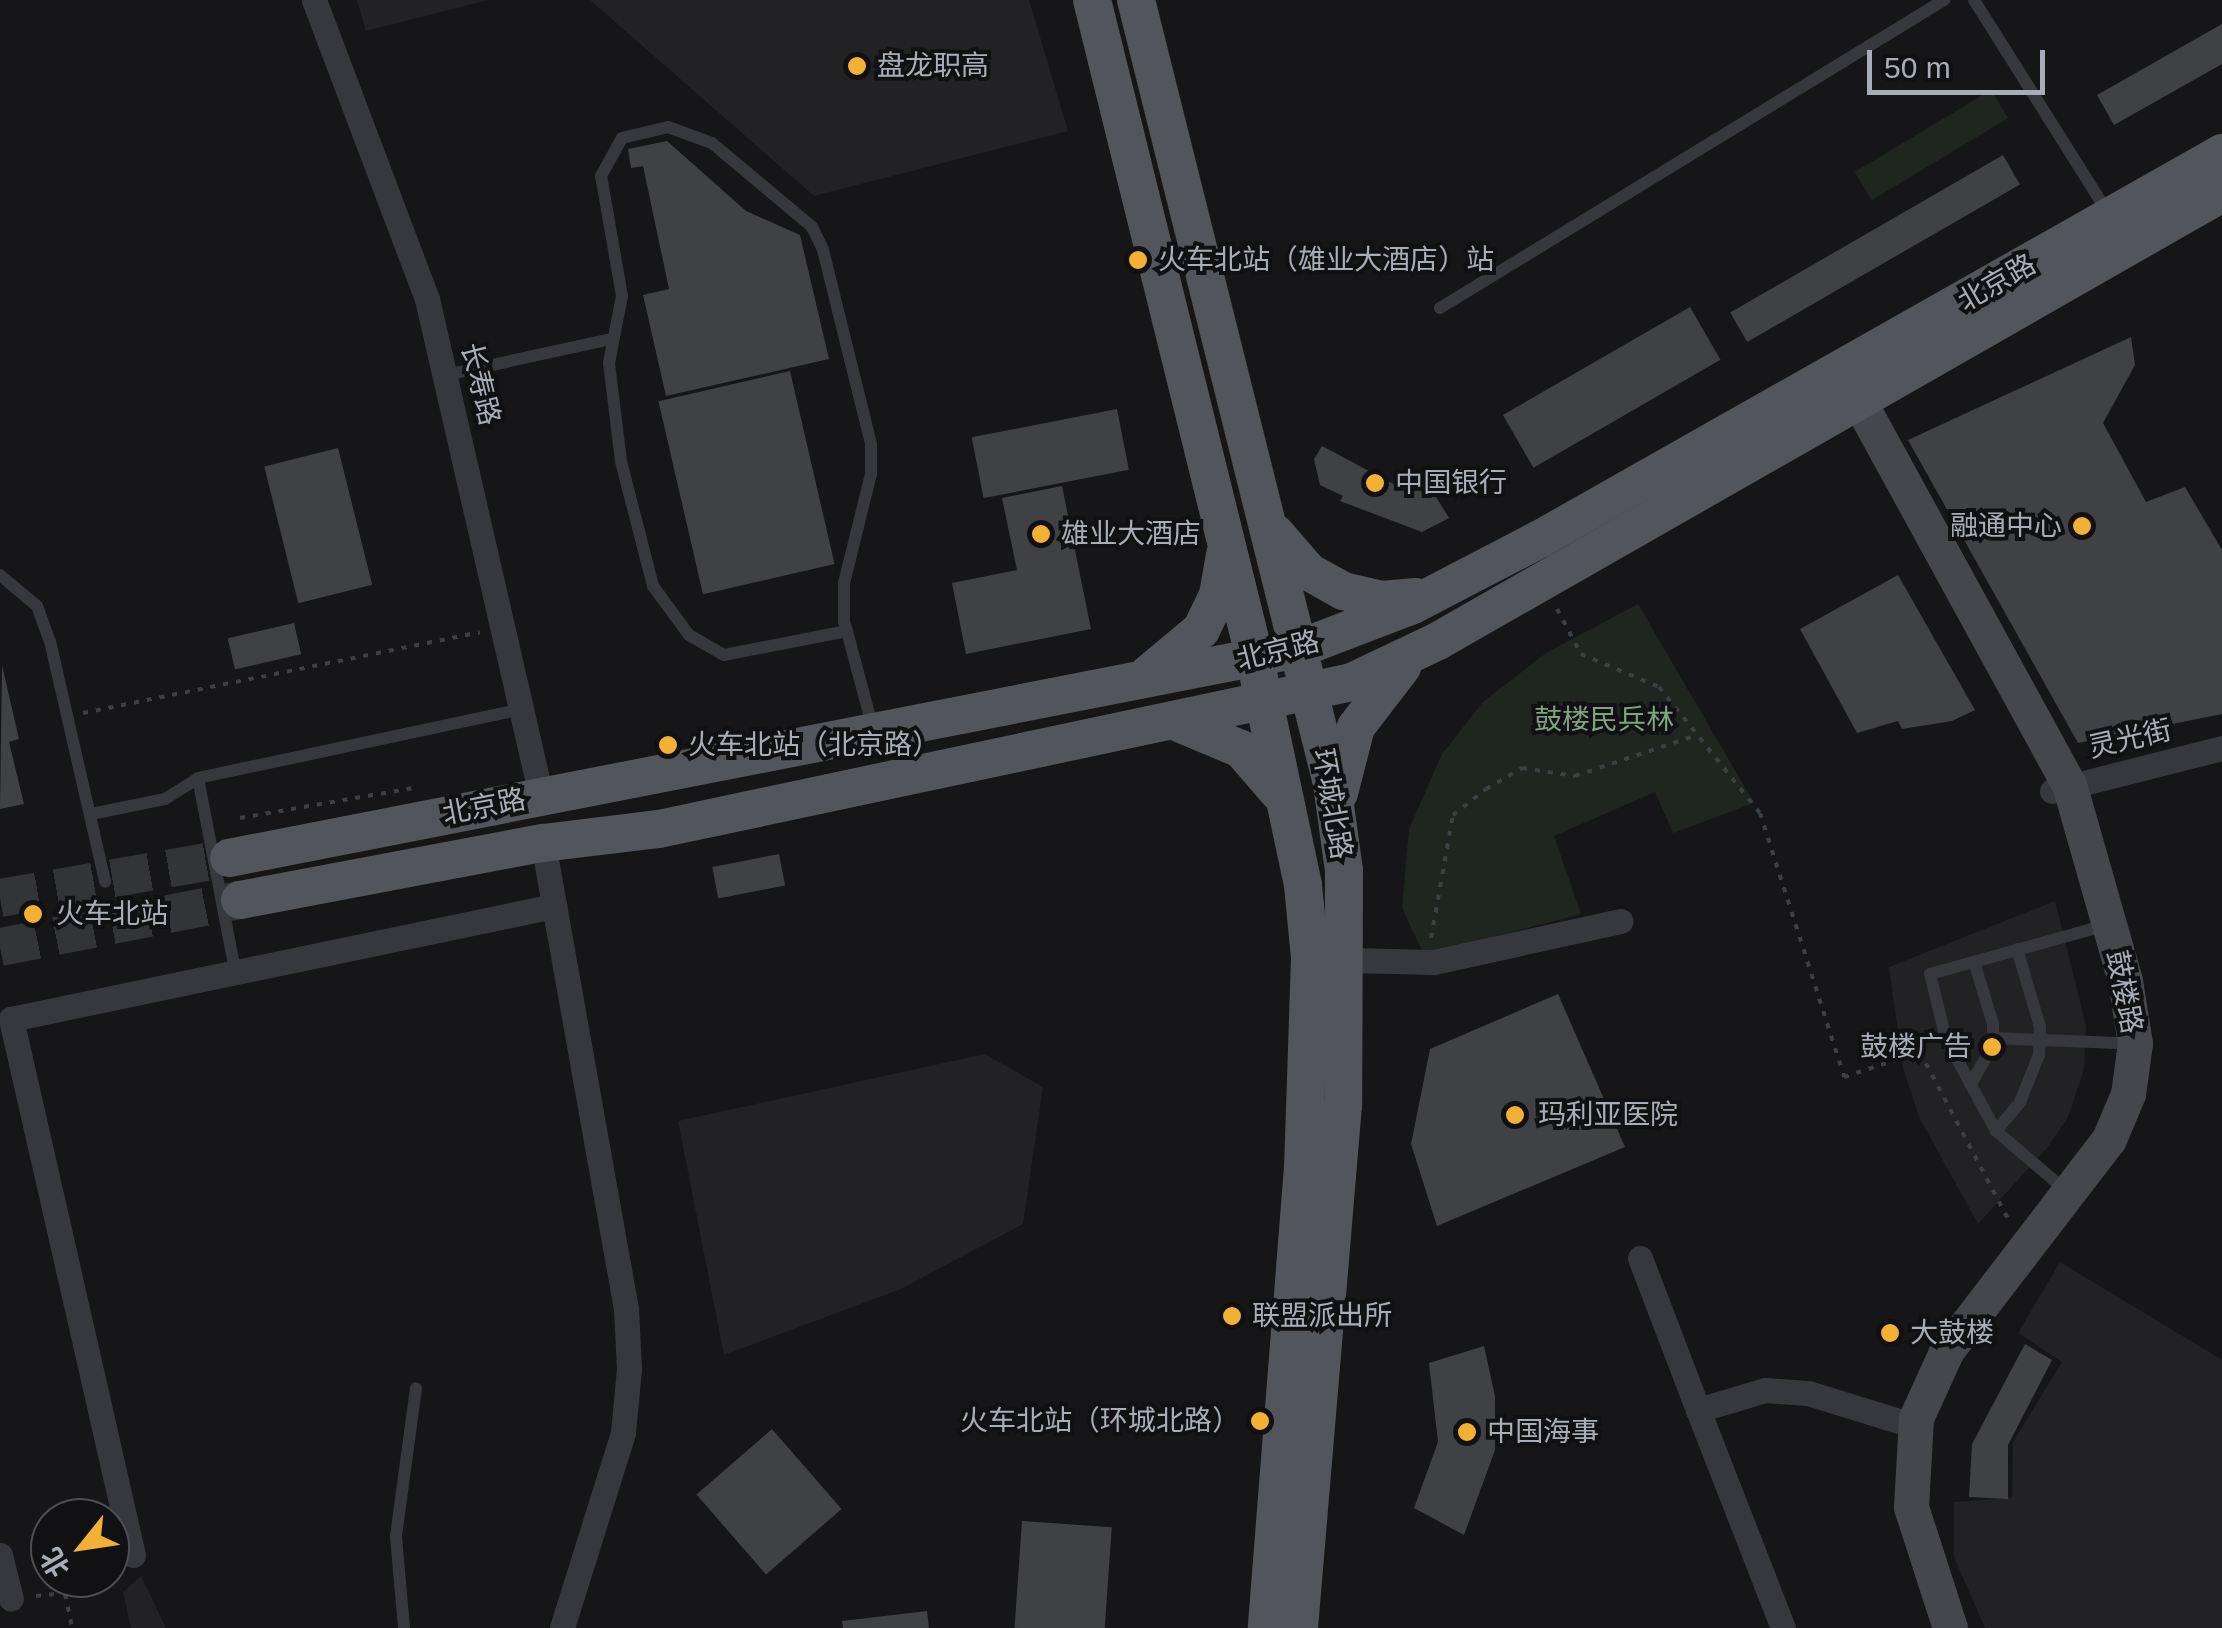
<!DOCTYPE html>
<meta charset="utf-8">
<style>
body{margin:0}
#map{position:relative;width:2222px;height:1628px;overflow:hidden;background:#161618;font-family:Helvetica,"Noto Sans SC",sans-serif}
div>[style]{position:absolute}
.built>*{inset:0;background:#222225}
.green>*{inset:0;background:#1e261f;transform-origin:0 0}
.building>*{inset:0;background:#404145;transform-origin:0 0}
.primary-tunnel>*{height:38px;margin-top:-19px;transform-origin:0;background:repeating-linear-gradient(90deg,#333438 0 38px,transparent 0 57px)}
.path>*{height:4px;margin-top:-2px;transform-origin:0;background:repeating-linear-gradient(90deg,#3d3f44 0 5px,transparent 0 13px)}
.lane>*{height:12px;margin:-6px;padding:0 6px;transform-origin:6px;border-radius:6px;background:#37383d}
.street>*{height:25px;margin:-12.5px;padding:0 12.5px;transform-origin:12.5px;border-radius:12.5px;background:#37383d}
.secondary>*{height:35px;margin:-17.5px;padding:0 17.5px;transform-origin:17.5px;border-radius:17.5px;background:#45474d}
.primary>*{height:38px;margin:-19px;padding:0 19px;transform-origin:19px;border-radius:19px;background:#53555c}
.dots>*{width:28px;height:28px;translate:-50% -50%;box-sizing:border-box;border:5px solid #111113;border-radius:50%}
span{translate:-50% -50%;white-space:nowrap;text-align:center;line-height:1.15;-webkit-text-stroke:8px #111113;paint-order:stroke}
.poi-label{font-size:28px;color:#a8adb8}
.left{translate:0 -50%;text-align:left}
.right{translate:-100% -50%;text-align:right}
.street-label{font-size:28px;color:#a8adb8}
.park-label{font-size:28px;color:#7fa381}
.north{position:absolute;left:30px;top:1498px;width:100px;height:100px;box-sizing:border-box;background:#111113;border:2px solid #4d4f55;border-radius:50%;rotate:240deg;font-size:28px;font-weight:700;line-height:40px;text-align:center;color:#a8adb8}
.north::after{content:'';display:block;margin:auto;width:35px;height:45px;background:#f2b134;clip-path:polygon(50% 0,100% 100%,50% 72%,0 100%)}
.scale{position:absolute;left:1867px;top:50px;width:178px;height:45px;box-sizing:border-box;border:5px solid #a8adb8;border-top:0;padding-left:12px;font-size:30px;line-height:35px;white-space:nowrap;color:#a8adb8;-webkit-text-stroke:8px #111113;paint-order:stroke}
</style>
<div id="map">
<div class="built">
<i style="clip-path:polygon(357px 0,488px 0,366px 31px)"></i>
<i style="clip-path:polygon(590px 0,1029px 0,1068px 131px,814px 196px)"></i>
<i style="clip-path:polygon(2055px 901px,2086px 1026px,2084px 1069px,2068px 1117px,2047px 1148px,1978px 1224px,1919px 1117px,1903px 1068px,1889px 967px)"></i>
<i style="clip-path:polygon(985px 1054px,1043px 1087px,1023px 1224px,901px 1289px,724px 1355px,678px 1121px)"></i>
<i style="clip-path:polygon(2060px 1262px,2222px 1360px,2222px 1628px,1985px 1628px,1954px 1557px,1954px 1502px,2012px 1498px,2013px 1442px,2062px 1362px,2018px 1333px)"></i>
<i style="clip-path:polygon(141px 1576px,166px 1628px,131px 1628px,123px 1592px)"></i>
</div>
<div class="green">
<i style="left:1991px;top:90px;width:33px;height:159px;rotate:59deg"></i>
<i style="clip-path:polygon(1638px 604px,1754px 803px,1673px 833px,1655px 792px,1554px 836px,1581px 914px,1424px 955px,1402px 908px,1409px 829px,1442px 754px,1483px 702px,1546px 653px)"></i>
</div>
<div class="building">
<i style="clip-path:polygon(2222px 24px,2222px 64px,2114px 125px,2097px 95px)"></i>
<i style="clip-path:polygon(667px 141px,746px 211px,800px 235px,829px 359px,666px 396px,643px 295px,669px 289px,643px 166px,631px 168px,628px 149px)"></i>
<i style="left:2003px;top:155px;width:34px;height:315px;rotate:60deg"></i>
<i style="left:1690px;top:307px;width:61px;height:216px;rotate:60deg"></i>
<i style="clip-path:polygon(2131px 337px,2135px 365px,2103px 423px,2146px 502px,2185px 487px,2222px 550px,2222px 714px,2078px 743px,1908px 440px)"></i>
<i style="left:790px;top:371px;width:198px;height:135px;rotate:77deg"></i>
<i style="left:1117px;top:409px;width:62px;height:148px;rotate:79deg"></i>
<i style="clip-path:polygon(1322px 446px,1401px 488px,1412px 483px,1433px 492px,1449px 518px,1422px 532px,1340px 501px,1343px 496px,1320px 485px,1314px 459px)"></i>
<i style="left:338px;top:448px;width:141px;height:76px;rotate:76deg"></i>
<i style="clip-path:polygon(1062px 486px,1091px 629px,966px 654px,952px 583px,1017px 570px,1002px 498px)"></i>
<i style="clip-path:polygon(1898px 575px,1975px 710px,1952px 721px,1902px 729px,1898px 721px,1857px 733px,1800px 629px)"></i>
<i style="left:294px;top:623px;width:32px;height:68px;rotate:77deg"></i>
<i style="clip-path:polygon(2px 665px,19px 739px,9px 742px,24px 804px,0 809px)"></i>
<i style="left:779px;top:854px;width:32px;height:68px;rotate:79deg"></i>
<i style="clip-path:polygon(1558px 994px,1625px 1147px,1437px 1226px,1411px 1144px,1430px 1049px)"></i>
<i style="clip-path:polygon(2025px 1344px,2052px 1360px,2008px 1445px,2008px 1499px,1969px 1497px,1972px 1444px)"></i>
<i style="clip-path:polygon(1484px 1346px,1495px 1396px,1495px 1450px,1464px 1535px,1414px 1508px,1438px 1442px,1429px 1363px)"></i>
<i style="left:772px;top:1429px;width:106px;height:100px;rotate:49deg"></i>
<i style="left:1022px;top:1521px;width:90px;height:107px;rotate:4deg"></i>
<i style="clip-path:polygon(927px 1611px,929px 1628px,843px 1628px,842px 1621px)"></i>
</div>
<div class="primary-tunnel">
<i style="left:0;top:898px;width:232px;rotate:-9.9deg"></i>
<i style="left:0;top:947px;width:245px;rotate:-11.1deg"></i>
</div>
<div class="path">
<i style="left:1557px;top:609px;width:51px;rotate:61.9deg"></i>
<i style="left:1581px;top:654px;width:85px;rotate:22.9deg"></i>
<i style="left:1659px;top:687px;width:161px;rotate:51.3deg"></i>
<i style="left:1760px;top:813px;width:277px;rotate:72.3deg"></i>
<i style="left:1844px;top:1077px;width:80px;rotate:-18.2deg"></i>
<i style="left:1920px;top:1052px;width:193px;rotate:62.2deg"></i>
<i style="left:83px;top:713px;width:405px;rotate:-11.5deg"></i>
<i style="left:240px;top:818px;width:176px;rotate:-9.8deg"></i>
<i style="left:1431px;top:938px;width:125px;rotate:-79.9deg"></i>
<i style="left:1453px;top:815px;width:42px;rotate:-38.2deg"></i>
<i style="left:1486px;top:789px;width:42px;rotate:-30.3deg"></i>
<i style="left:1522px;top:768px;width:54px;rotate:8.6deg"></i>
<i style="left:1575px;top:776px;width:126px;rotate:-18.6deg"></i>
<i style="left:65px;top:1594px;width:35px;rotate:78deg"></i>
<i style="left:36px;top:1596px;width:37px;rotate:-6deg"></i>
<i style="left:73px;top:1592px;width:30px;rotate:-28deg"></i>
</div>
<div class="lane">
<i style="left:1974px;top:0;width:249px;rotate:57.8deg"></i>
<i style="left:1440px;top:308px;width:591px;rotate:-31.43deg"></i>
<i style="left:446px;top:375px;width:169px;rotate:-12.3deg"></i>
<i style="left:0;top:575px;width:48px;rotate:40deg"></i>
<i style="left:37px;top:606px;width:37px;rotate:70deg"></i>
<i style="left:50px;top:641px;width:247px;rotate:77.1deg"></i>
<i style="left:847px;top:631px;width:125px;rotate:169deg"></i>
<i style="left:724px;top:655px;width:40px;rotate:-150.3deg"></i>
<i style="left:689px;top:635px;width:61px;rotate:-126.3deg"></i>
<i style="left:653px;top:586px;width:129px;rotate:-104.4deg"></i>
<i style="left:621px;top:461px;width:99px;rotate:-97deg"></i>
<i style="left:609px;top:363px;width:68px;rotate:-79deg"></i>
<i style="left:622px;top:296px;width:122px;rotate:-99.9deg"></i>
<i style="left:601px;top:176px;width:43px;rotate:-61.1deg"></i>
<i style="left:622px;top:138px;width:47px;rotate:-13.4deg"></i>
<i style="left:668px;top:127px;width:47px;rotate:20deg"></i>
<i style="left:712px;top:143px;width:131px;rotate:40deg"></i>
<i style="left:812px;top:227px;width:25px;rotate:64deg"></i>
<i style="left:823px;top:250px;width:200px;rotate:76.1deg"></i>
<i style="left:871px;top:444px;width:30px;rotate:90deg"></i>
<i style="left:871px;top:474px;width:112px;rotate:103.9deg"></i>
<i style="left:844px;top:583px;width:39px;rotate:90deg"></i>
<i style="left:844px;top:622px;width:9px;rotate:72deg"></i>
<i style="left:847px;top:631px;width:101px;rotate:75.1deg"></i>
<i style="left:198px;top:778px;width:196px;rotate:79.1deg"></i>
<i style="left:91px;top:814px;width:76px;rotate:-11.5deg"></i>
<i style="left:165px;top:799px;width:39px;rotate:-32deg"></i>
<i style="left:198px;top:778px;width:332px;rotate:-12deg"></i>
<i style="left:1993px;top:1038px;width:124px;rotate:2.3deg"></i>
<i style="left:1971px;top:1084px;width:45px;rotate:-60.6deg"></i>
<i style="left:1993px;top:1045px;width:21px;rotate:-90deg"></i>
<i style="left:1993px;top:1024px;width:65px;rotate:-107deg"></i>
<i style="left:1996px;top:1131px;width:38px;rotate:-50deg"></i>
<i style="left:2020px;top:1102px;width:51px;rotate:-68deg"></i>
<i style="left:2039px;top:1055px;width:28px;rotate:-88deg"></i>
<i style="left:2040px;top:1027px;width:81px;rotate:-106.4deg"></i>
<i style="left:2056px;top:1182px;width:79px;rotate:-139.6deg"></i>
<i style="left:1996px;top:1131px;width:105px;rotate:-118.5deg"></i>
<i style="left:1946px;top:1039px;width:67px;rotate:-103.8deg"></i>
<i style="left:1930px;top:974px;width:168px;rotate:-15.5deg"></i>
<i style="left:404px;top:1628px;width:92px;rotate:-95deg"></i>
<i style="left:396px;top:1536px;width:149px;rotate:-82.3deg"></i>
</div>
<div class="street">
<i style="left:314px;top:0;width:320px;rotate:69.3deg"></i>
<i style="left:427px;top:299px;width:510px;rotate:77.08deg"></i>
<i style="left:2052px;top:791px;width:175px;rotate:-14.2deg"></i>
<i style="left:543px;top:843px;width:473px;rotate:79.9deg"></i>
<i style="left:626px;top:1309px;width:60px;rotate:87.1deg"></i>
<i style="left:629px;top:1369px;width:64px;rotate:95.4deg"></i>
<i style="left:623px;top:1433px;width:204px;rotate:107.4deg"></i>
<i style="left:1348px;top:960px;width:86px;rotate:1.3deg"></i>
<i style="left:1434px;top:962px;width:191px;rotate:-12.4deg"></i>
<i style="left:1640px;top:1258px;width:163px;rotate:69.1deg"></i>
<i style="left:0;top:1555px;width:45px;rotate:76deg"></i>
<i style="left:133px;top:1555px;width:550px;rotate:-102.82deg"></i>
<i style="left:11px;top:1019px;width:555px;rotate:-11.76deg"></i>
<i style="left:1783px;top:1628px;width:234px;rotate:-111.3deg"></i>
<i style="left:1698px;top:1410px;width:70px;rotate:-16.6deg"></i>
<i style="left:1765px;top:1390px;width:43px;rotate:4deg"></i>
<i style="left:1808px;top:1393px;width:95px;rotate:17.1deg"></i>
</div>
<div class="secondary">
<i style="left:1860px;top:403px;width:435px;rotate:61.3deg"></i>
<i style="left:2069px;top:784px;width:205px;rotate:74.1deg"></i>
<i style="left:2125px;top:981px;width:63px;rotate:80.8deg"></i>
<i style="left:2135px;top:1043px;width:51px;rotate:97.8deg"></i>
<i style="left:2128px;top:1094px;width:49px;rotate:112.9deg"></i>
<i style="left:2109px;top:1139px;width:266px;rotate:127.5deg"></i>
<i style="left:1947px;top:1350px;width:75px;rotate:114.5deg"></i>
<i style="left:1916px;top:1418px;width:89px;rotate:93.2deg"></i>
<i style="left:1911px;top:1507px;width:127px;rotate:72.1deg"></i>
</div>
<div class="primary">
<i style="left:1092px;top:0;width:679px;rotate:76.11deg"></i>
<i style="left:1255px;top:659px;width:231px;rotate:78deg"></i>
<i style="left:1303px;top:885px;width:73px;rotate:84.5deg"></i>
<i style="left:1310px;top:958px;width:209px;rotate:91.9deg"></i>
<i style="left:1303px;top:1167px;width:462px;rotate:94.5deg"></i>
<i style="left:1136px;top:0;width:808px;rotate:75.96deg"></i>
<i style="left:1332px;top:784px;width:87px;rotate:82.1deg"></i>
<i style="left:1344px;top:870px;width:235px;rotate:90.2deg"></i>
<i style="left:1343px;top:1105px;width:525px;rotate:94.81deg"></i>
<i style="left:1275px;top:533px;width:52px;rotate:48.9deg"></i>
<i style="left:1309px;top:572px;width:39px;rotate:29deg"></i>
<i style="left:1343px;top:591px;width:40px;rotate:13deg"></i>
<i style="left:1382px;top:600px;width:34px;rotate:-5deg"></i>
<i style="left:1148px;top:674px;width:69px;rotate:-39.7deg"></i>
<i style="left:1201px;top:630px;width:39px;rotate:-64deg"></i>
<i style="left:1218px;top:595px;width:41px;rotate:-80.1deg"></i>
<i style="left:1181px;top:724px;width:65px;rotate:22.6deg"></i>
<i style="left:1241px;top:749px;width:58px;rotate:49.2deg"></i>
<i style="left:1339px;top:793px;width:68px;rotate:-75.6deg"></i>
<i style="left:1356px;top:727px;width:76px;rotate:-52.5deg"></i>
<i style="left:229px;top:858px;width:1089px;rotate:-11.06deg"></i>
<i style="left:1298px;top:649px;width:123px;rotate:-20.9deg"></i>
<i style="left:1413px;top:605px;width:143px;rotate:-27.5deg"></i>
<i style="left:1540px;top:539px;width:784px;rotate:-29.51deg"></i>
<i style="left:240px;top:900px;width:308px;rotate:-10.7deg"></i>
<i style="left:543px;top:843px;width:117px;rotate:-6.9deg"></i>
<i style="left:659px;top:829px;width:708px;rotate:-11.98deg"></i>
<i style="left:1352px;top:682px;width:95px;rotate:-25.5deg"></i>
<i style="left:1438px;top:641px;width:903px;rotate:-29.74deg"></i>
</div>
<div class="dots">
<i style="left:857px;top:66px;background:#f2b134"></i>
<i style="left:1138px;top:260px;background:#f2b134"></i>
<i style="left:1375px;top:483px;background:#f2b134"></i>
<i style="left:2082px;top:526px;background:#f2b134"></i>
<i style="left:1041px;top:534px;background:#f2b134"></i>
<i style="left:668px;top:745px;background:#f2b134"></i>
<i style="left:33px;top:914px;background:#f2b134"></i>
<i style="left:1992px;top:1047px;background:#f2b134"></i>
<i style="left:1515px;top:1115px;background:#f2b134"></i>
<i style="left:1232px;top:1316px;background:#f2b134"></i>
<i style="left:1890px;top:1333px;background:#f2b134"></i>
<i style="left:1260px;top:1421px;background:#f2b134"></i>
<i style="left:1467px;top:1432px;background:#f2b134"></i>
</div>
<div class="poi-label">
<span class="left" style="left:877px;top:66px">盘龙职高</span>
<span class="left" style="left:1158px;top:260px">火车北站（雄业大酒店）站</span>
<span class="left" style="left:1395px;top:483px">中国银行</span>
<span class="right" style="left:2062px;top:526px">融通中心</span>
<span class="left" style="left:1061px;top:534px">雄业大酒店</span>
<span class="left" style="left:688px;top:745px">火车北站（北京路）</span>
<span class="left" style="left:56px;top:914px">火车北站</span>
<span class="right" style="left:1972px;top:1047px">鼓楼广告</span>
<span class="left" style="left:1538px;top:1115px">玛利亚医院</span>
<span class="left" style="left:1252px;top:1316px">联盟派出所</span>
<span class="left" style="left:1910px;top:1333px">大鼓楼</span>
<span class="right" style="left:1240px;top:1421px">火车北站（环城北路）</span>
<span class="left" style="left:1487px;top:1432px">中国海事</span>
</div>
<div class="street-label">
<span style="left:1997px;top:283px;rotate:-30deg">北京路</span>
<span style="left:480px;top:384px;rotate:76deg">长寿路</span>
<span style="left:1278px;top:651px;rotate:-14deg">北京路</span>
<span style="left:2130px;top:739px;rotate:-13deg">灵光街</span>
<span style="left:1332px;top:804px;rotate:80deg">环城北路</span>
<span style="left:484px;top:807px;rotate:-11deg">北京路</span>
<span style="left:2124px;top:992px;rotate:79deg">鼓楼路</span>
</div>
<div class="park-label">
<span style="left:1604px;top:720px">鼓楼民兵林</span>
</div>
<div class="north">北</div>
<div class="scale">50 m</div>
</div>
